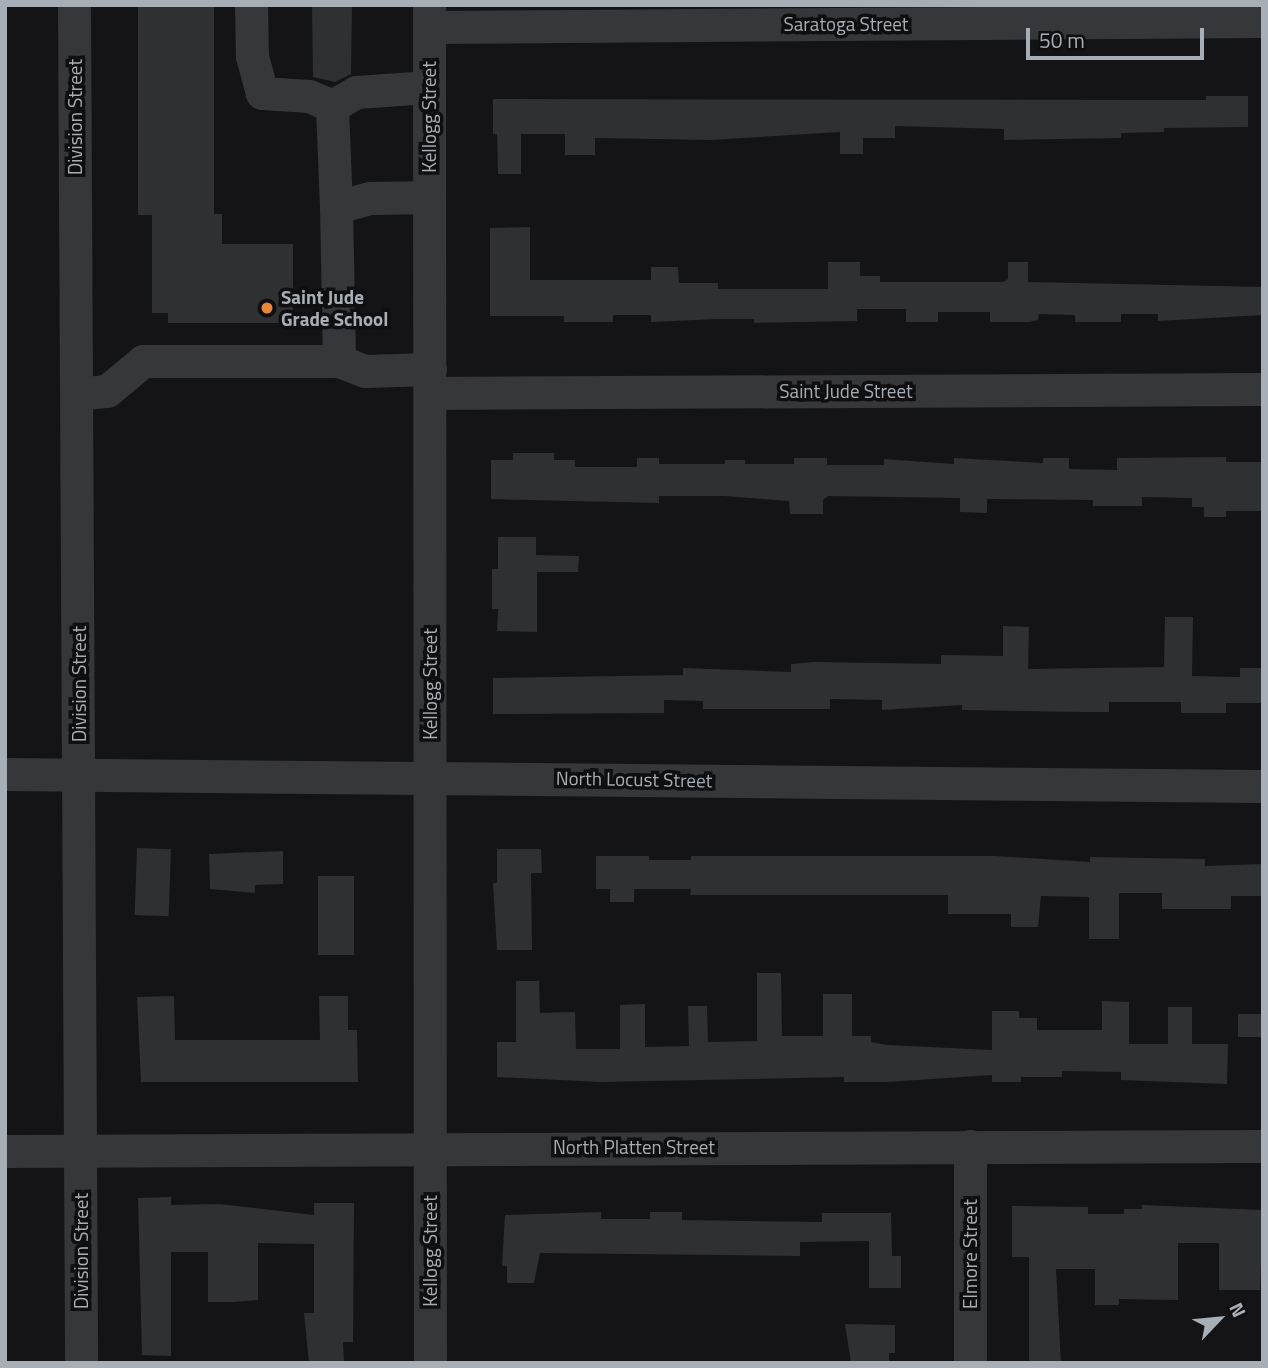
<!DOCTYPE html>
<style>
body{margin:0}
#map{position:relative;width:1268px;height:1368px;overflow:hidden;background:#141416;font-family:"Titillium Web",sans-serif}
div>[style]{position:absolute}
.building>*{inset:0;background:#2f3032;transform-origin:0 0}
.minor>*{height:33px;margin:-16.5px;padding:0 16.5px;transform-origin:16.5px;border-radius:16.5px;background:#35373a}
.dots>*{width:19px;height:19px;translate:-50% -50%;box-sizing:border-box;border:4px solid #0f0f11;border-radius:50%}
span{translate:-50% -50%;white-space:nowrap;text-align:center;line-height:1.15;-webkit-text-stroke:7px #0f0f11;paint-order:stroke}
.street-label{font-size:19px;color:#a7aeb5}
.poi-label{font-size:19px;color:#a7aeb5;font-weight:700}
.left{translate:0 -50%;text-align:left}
.frame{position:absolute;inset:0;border:7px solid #a7aeb5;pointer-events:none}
.north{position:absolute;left:1184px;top:1284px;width:70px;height:70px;-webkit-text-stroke:5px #0f0f11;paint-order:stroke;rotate:64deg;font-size:19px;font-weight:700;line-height:28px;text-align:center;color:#a7aeb5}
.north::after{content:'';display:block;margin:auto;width:24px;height:32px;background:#a7aeb5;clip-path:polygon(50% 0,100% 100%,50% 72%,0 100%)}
.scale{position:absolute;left:1026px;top:28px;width:178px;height:32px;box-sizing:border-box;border:4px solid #a7aeb5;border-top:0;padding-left:9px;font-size:21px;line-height:24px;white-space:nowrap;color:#a7aeb5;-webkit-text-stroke:5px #0f0f11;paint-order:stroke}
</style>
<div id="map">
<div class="building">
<i style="clip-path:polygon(138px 5px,214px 5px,214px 214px,222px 214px,222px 244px,293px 244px,293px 323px,168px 323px,168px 313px,152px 313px,152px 215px,138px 215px)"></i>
<i style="clip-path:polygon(312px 5px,352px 5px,351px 74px,335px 82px,313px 77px)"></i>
<i style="clip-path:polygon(1206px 96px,1248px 96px,1248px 127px,1164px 128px,1164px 132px,1121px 133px,1121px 138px,1004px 140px,1004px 129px,895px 126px,895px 138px,863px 138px,863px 154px,840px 154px,840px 132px,711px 140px,595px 138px,595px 155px,565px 155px,565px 134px,521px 134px,521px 174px,498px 174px,497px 134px,493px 134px,493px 99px,1206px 100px)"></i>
<i style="clip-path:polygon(530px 227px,530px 280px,651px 280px,651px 267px,678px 267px,679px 283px,718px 283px,718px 289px,828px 289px,828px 262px,860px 262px,860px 276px,880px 276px,880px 282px,1003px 282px,1008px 279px,1008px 262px,1028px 262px,1028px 282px,1263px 287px,1263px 315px,1158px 321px,1158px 314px,1121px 314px,1121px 322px,1075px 322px,1075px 315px,1039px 314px,1038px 320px,1029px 322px,990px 322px,990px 312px,938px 312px,938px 322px,906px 322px,906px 309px,857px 309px,857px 321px,754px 323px,754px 319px,717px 319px,651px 322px,651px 315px,613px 315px,613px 322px,564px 322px,564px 316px,490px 316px,490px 228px)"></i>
<i style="clip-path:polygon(513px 453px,554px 453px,554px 460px,575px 460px,575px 467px,637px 467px,637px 458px,659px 458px,659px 464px,725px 464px,725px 460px,745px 460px,745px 464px,794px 464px,794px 458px,827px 458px,827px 465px,884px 465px,884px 459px,954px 464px,954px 458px,1043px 463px,1043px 458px,1069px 458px,1069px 469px,1117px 470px,1117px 458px,1226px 457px,1226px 462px,1263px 462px,1263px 511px,1226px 511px,1226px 517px,1204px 517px,1204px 507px,1192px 507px,1192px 498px,1142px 497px,1142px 506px,1093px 506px,1093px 500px,987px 499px,987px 513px,960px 512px,960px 498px,828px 496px,823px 500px,823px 514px,790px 514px,789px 501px,724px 496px,659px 496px,659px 503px,491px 499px,491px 460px,513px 460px)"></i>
<i style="clip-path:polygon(498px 537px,536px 537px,536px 555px,579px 556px,578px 572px,537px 572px,537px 632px,497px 631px,498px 609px,492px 609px,492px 569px,498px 569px)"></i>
<i style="clip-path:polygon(1165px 617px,1193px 617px,1192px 676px,1240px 677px,1240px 668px,1263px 668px,1263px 703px,1226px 703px,1226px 713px,1181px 713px,1181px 702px,1109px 702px,1109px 712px,1084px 712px,962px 710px,962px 705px,882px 710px,882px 700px,830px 699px,830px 709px,703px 709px,703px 701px,664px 700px,664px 713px,493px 714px,493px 678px,683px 675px,683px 668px,791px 672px,791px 664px,814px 662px,941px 664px,941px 655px,1003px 656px,1003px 626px,1029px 627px,1028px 669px,1164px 667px)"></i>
<i style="left:137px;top:848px;width:34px;height:67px;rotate:2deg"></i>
<i style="clip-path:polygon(497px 849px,541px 849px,542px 873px,531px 873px,532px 950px,497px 950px,493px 883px,497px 883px)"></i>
<i style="clip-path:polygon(283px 851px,283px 884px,255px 885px,255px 893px,210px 889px,209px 854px)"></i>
<i style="clip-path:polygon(596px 856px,649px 856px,649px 860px,691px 860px,691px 856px,995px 856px,1090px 862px,1090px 857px,1205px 859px,1205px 866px,1263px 864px,1263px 896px,1231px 896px,1231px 909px,1162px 909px,1162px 893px,1119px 893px,1119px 939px,1089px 939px,1089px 897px,1041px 896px,1038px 927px,1011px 927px,1011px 914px,948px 914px,948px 895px,690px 895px,691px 889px,634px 889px,634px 902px,610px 902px,610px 889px,596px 889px)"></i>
<i style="left:318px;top:876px;width:36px;height:79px"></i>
<i style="clip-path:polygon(757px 973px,781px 973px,782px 1036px,823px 1036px,823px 994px,852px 994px,852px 1036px,871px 1036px,871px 1042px,887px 1045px,992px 1050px,992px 1011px,1019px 1011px,1019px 1018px,1037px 1018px,1037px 1030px,1102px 1030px,1102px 1001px,1129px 1002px,1129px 1044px,1168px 1044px,1168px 1007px,1192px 1007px,1192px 1044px,1228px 1044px,1227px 1084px,1121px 1080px,1121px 1072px,1062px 1071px,1062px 1077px,1021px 1077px,1021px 1082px,992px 1082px,992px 1075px,887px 1082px,844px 1082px,844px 1077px,601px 1082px,497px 1077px,497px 1042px,516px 1042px,516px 981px,539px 981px,540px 1013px,575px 1012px,576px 1049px,620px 1049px,620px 1005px,645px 1004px,645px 1047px,689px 1046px,688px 1006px,707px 1006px,708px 1042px,757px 1041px)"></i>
<i style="clip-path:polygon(174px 996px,175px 1040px,320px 1040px,319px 996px,348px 996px,348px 1030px,357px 1030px,358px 1082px,141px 1082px,137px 997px)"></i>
<i style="left:1238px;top:1014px;width:25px;height:23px"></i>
<i style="clip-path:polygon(171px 1197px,171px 1205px,220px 1204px,314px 1215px,314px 1203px,354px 1203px,353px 1342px,343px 1342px,344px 1363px,309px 1363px,304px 1313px,314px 1313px,314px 1244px,258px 1243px,258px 1300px,233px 1302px,208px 1302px,208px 1252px,171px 1252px,171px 1356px,142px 1355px,138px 1198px)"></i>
<i style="clip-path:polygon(1142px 1205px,1263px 1210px,1260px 1290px,1219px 1290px,1219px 1243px,1178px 1243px,1178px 1300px,1119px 1299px,1119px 1305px,1095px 1305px,1095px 1269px,1056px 1269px,1061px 1363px,1029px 1363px,1029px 1257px,1012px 1257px,1012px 1206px,1088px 1207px,1088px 1214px,1124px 1214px,1124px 1209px,1142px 1209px)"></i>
<i style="clip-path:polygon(601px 1212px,601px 1219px,650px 1219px,650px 1212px,682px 1212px,682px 1220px,822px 1222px,822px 1213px,891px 1213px,892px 1256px,901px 1256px,901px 1288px,869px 1288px,869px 1241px,800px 1242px,800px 1256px,540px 1253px,534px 1283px,507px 1283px,507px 1266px,502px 1266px,505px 1215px)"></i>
<i style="clip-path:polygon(845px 1324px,895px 1325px,895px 1353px,889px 1353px,889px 1363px,851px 1363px)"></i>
</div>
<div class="minor">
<i style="left:74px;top:5px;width:1358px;rotate:89.7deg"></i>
<i style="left:251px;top:5px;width:51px;rotate:88.9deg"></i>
<i style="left:252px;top:56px;width:38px;rotate:75deg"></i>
<i style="left:262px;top:93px;width:47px;rotate:3.7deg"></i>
<i style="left:309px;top:96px;width:25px;rotate:23deg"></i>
<i style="left:429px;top:5px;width:1358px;rotate:89.96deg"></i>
<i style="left:429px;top:27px;width:834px;rotate:-0.41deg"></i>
<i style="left:336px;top:207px;width:101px;rotate:-92.3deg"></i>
<i style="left:332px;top:106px;width:28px;rotate:-30deg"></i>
<i style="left:356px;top:92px;width:73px;rotate:-3.9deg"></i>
<i style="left:339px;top:361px;width:154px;rotate:-91.1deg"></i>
<i style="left:336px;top:207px;width:35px;rotate:-15deg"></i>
<i style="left:370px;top:198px;width:59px;rotate:-1deg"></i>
<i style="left:430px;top:393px;width:833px;rotate:-0.28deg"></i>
<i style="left:77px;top:394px;width:30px;rotate:-6deg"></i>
<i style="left:107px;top:391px;width:47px;rotate:-39.8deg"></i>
<i style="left:143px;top:361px;width:196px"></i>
<i style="left:339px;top:361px;width:28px;rotate:21deg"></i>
<i style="left:365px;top:371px;width:65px;rotate:-1.8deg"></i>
<i style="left:5px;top:774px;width:1258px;rotate:0.55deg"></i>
<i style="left:5px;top:1151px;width:1258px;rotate:-0.23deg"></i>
<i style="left:970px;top:1363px;width:217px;rotate:-90deg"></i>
</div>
<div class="dots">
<i style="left:267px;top:308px;background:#e5873d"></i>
</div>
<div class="street-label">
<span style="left:846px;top:24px">Saratoga Street</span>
<span style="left:75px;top:117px;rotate:-90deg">Division Street</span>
<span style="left:429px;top:117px;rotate:-90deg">Kellogg Street</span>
<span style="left:846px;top:391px">Saint Jude Street</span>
<span style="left:79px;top:684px;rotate:-90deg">Division Street</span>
<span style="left:430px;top:684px;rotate:-90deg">Kellogg Street</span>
<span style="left:634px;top:779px;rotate:1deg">North Locust Street</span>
<span style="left:634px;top:1147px">North Platten Street</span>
<span style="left:81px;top:1251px;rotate:-90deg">Division Street</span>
<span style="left:430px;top:1251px;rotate:-90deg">Kellogg Street</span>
<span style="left:970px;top:1254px;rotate:-90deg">Elmore Street</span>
</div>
<div class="poi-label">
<span class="left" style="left:281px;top:308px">Saint Jude<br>Grade School</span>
</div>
<div class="frame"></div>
<div class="north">N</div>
<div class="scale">50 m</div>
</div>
